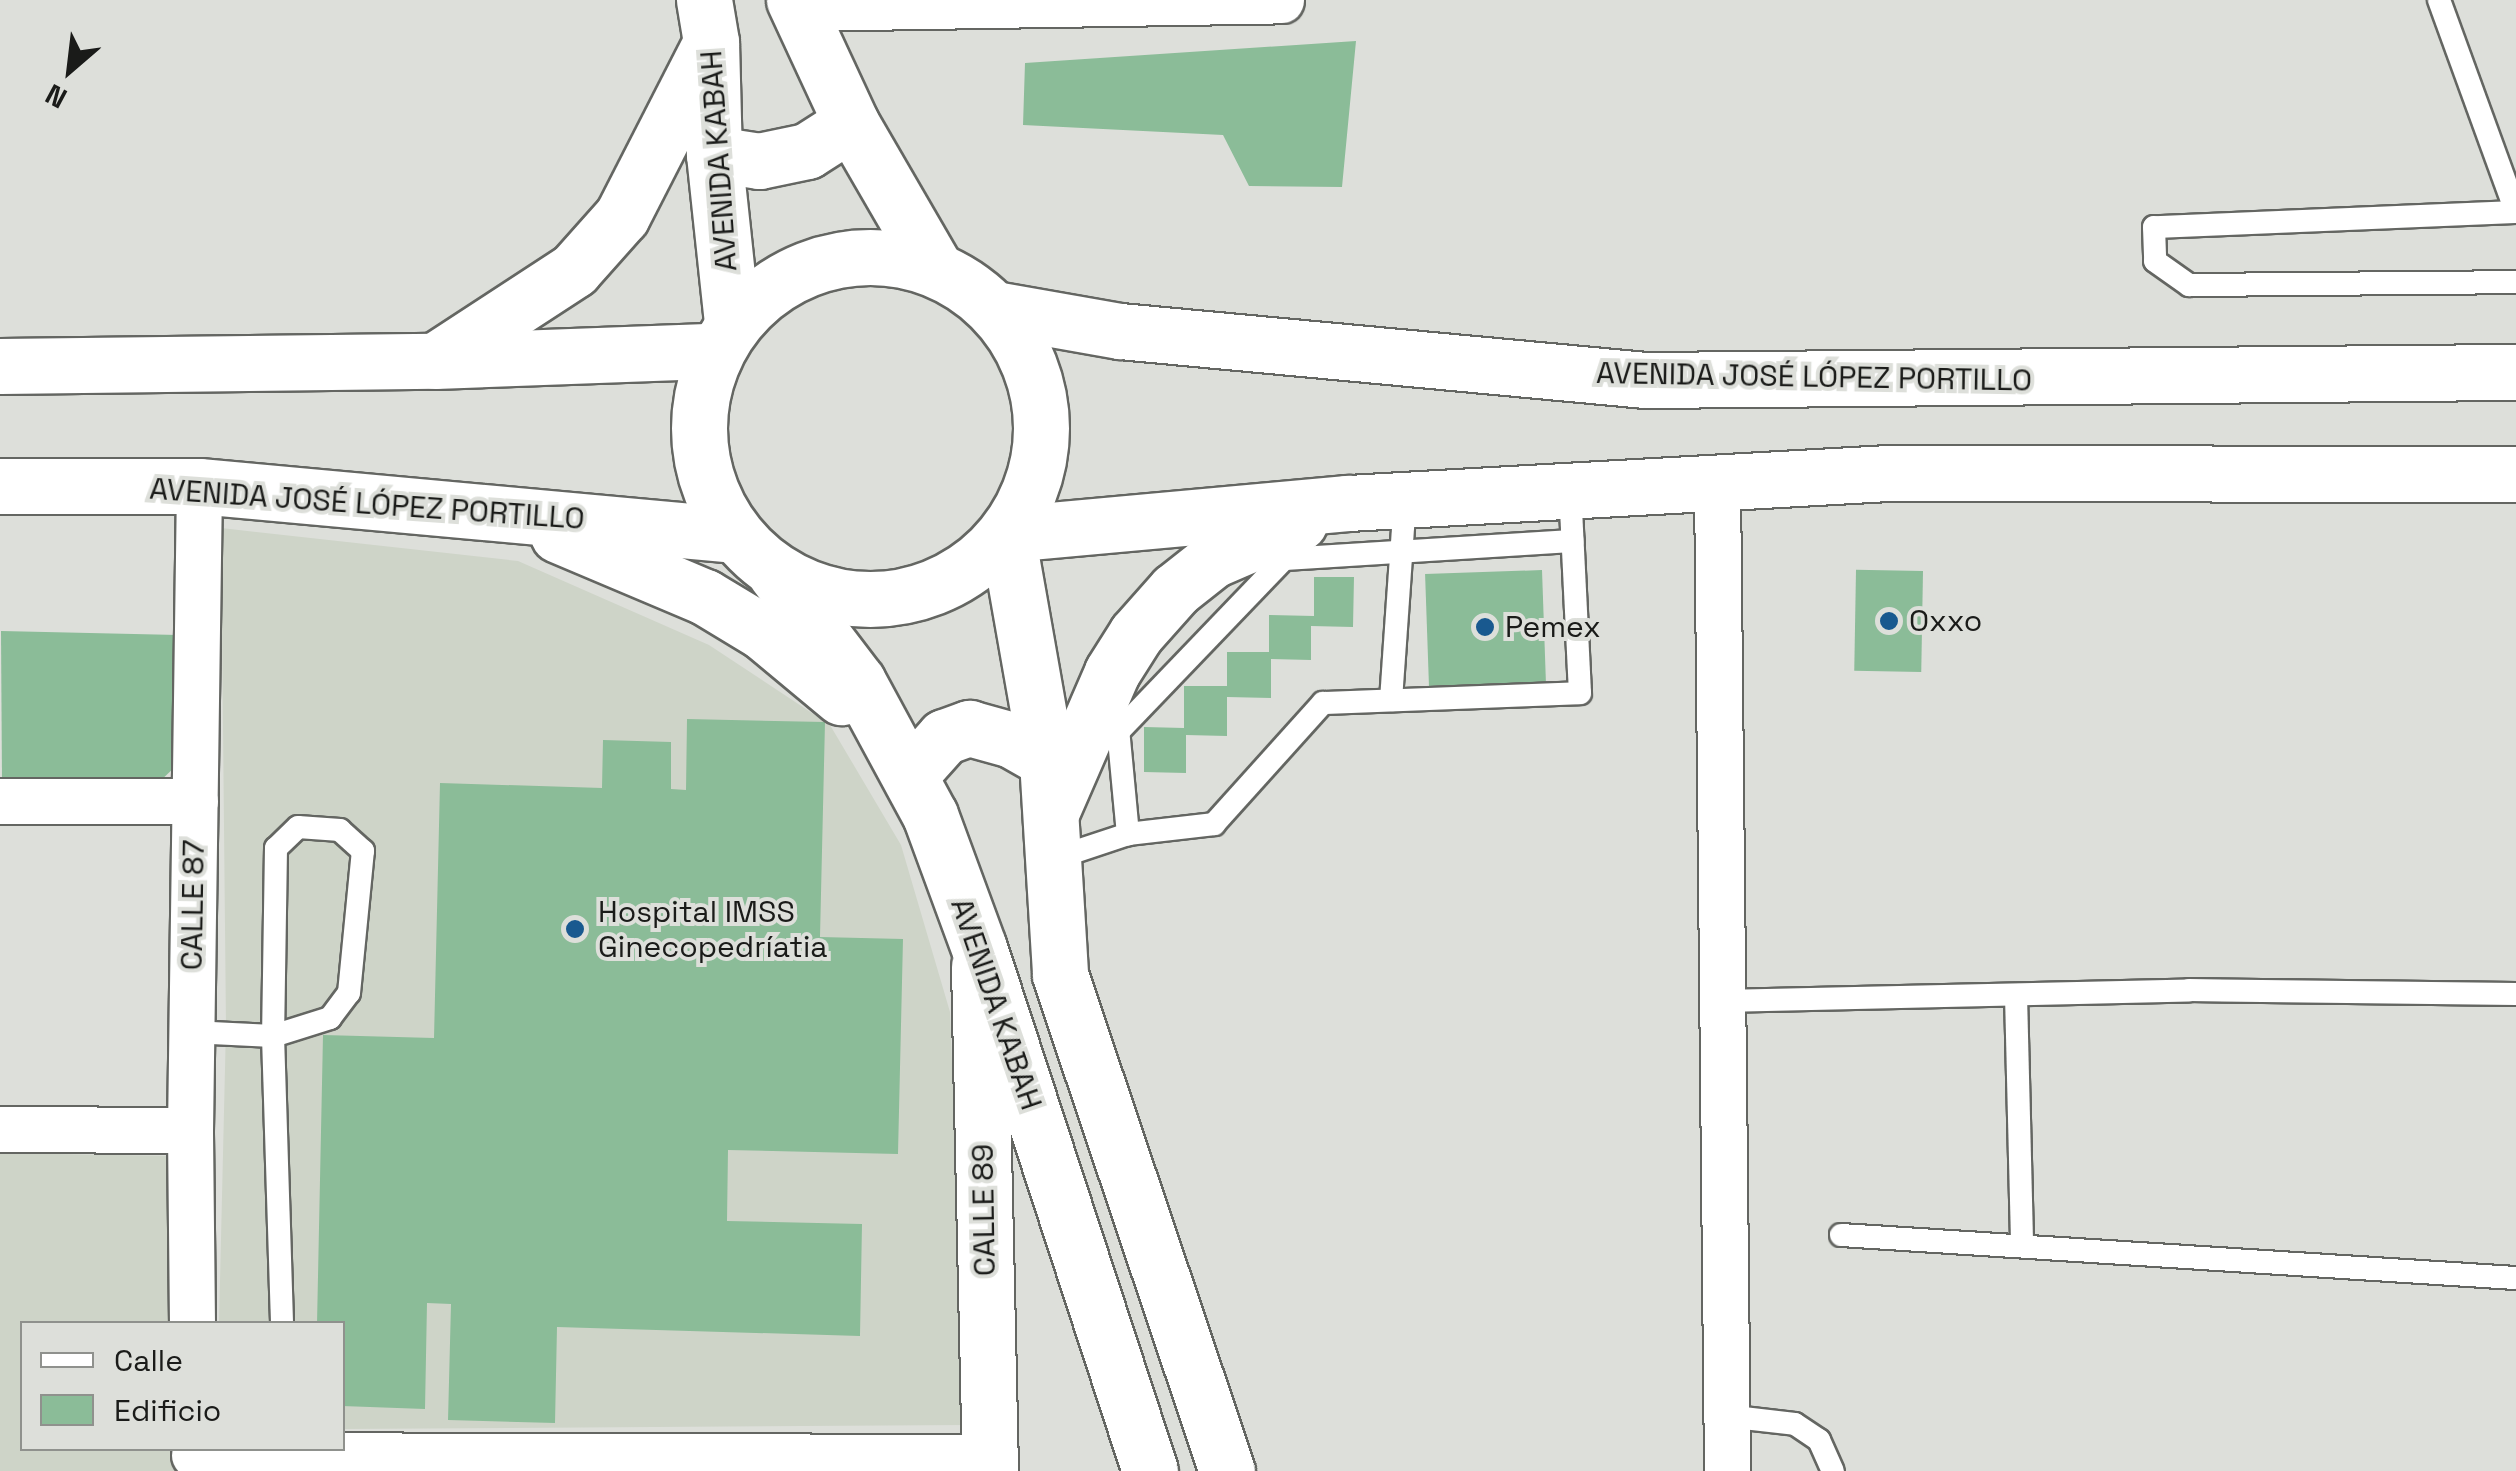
<!DOCTYPE html>
<meta charset="utf-8">
<style>
body{margin:0}
#map{position:relative;width:2516px;height:1471px;overflow:hidden;background:#dddfda;font-family:"Space Grotesk",sans-serif}
div>[style]{position:absolute}
.built>*{inset:0;background:#ced4c8}
.building>*{inset:0;background:#8bbc98;transform-origin:0 0}
.roads{filter:drop-shadow(2px 0 #646662) drop-shadow(-2px 0 #646662) drop-shadow(0 2px #646662) drop-shadow(0 -2px #646662)}
.service>*{height:22px;margin:-11px;padding:0 11px;transform-origin:11px;border-radius:11px;background:#fff}
.minor>*{height:45px;margin:-22.5px;padding:0 22.5px;transform-origin:22.5px;border-radius:22.5px;background:#fff}
.tertiary>*{height:55px;margin:-27.5px;padding:0 27.5px;transform-origin:27.5px;border-radius:27.5px;background:#fff}
.primary>*{height:55px;margin:-27.5px;padding:0 27.5px;transform-origin:27.5px;border-radius:27.5px;background:#fff}
.primary>.ring{margin:-27.5px;padding:0;box-sizing:content-box;background:none;border:55px solid #fff;border-radius:50%}
.dots>*{width:28px;height:28px;translate:-50% -50%;box-sizing:border-box;border:5px solid #dddfda;border-radius:50%}
span{translate:-50% -50%;white-space:nowrap;text-align:center;line-height:1.15;-webkit-text-stroke:8px #dddfda;paint-order:stroke}
.street-label{font-size:30px;color:#1a1b19}
.poi-label{font-size:30px;color:#1a1b19}
.left{translate:0 -50%;text-align:left}
.legend{position:absolute;left:20px;top:1321px;width:325px;height:130px;box-sizing:border-box;background:#dddfda;border:2px solid #8f918d;margin:0;padding:12px 18px;list-style:none;font-size:30px;color:#1a1b19}
.legend li{display:flex;align-items:center;gap:20px;height:50px}
.legend b{width:50px;border:2px solid #8f918d}
.north{position:absolute;left:20px;top:20px;width:100px;height:100px;-webkit-text-stroke:8px #dddfda;paint-order:stroke;rotate:208deg;font-size:28px;font-weight:700;line-height:40px;text-align:center;color:#1a1b19}
.north::after{content:'';display:block;margin:auto;width:35px;height:45px;background:#1a1b19;clip-path:polygon(50% 0,100% 100%,50% 72%,0 100%)}
</style>
<div id="map">
<div class="built">
<i style="clip-path:polygon(221px 528px,518px 561px,709px 645px,830px 725px,901px 845px,950px 1012px,966px 1425px,343px 1429px,342px 1324px,219px 1324px,226px 1026px)"></i>
<i style="clip-path:polygon(0 1153px,172px 1156px,173px 1323px,22px 1324px,22px 1448px,175px 1449px,175px 1471px,0 1471px)"></i>
</div>
<div class="building">
<i style="clip-path:polygon(1356px 41px,1342px 187px,1249px 186px,1223px 135px,1023px 125px,1025px 63px)"></i>
<i style="left:1542px;top:570px;width:112px;height:117px;rotate:88deg"></i>
<i style="left:1923px;top:571px;width:101px;height:67px;rotate:91deg"></i>
<i style="clip-path:polygon(1314px 577px,1354px 577px,1353px 627px,1311px 626px,1311px 660px,1271px 659px,1271px 698px,1227px 697px,1227px 736px,1186px 735px,1186px 773px,1144px 772px,1144px 727px,1184px 728px,1184px 686px,1227px 686px,1227px 652px,1269px 652px,1269px 615px,1314px 616px)"></i>
<i style="clip-path:polygon(1px 631px,178px 635px,177px 765px,157px 784px,2px 781px)"></i>
<i style="clip-path:polygon(687px 719px,825px 722px,820px 937px,903px 939px,898px 1154px,728px 1150px,727px 1221px,862px 1224px,860px 1336px,557px 1327px,555px 1423px,448px 1420px,451px 1304px,427px 1303px,425px 1409px,342px 1406px,342px 1324px,317px 1324px,323px 1035px,434px 1038px,440px 783px,602px 788px,603px 740px,671px 742px,671px 789px,686px 790px)"></i>
</div>
<div class="roads">
<div class="service">
<i style="left:2439px;top:0;width:225px;rotate:70deg"></i>
<i style="left:2516px;top:212px;width:362px;rotate:177.6deg"></i>
<i style="left:2154px;top:227px;width:34px;rotate:88deg"></i>
<i style="left:2155px;top:261px;width:42px;rotate:35.2deg"></i>
<i style="left:2189px;top:285px;width:327px;rotate:-0.5deg"></i>
<i style="left:1391px;top:700px;width:200px;rotate:-86deg"></i>
<i style="left:1117px;top:718px;width:117px;rotate:84.6deg"></i>
<i style="left:1118px;top:732px;width:240px;rotate:-46.2deg"></i>
<i style="left:1284px;top:559px;width:289px;rotate:-3.6deg"></i>
<i style="left:1053px;top:859px;width:79px;rotate:-18.4deg"></i>
<i style="left:1128px;top:834px;width:87px;rotate:-6.6deg"></i>
<i style="left:1214px;top:824px;width:163px;rotate:-48deg"></i>
<i style="left:1323px;top:703px;width:257px;rotate:-2.2deg"></i>
<i style="left:1580px;top:693px;width:201px;rotate:-92.8deg"></i>
<i style="left:2016px;top:995px;width:249px;rotate:88.6deg"></i>
<i style="left:1722px;top:1001px;width:467px;rotate:-1.3deg"></i>
<i style="left:2189px;top:990px;width:327px;rotate:0.7deg"></i>
<i style="left:191px;top:1032px;width:82px;rotate:2.8deg"></i>
<i style="left:273px;top:1036px;width:60px;rotate:-17.5deg"></i>
<i style="left:330px;top:1018px;width:31px;rotate:-53deg"></i>
<i style="left:349px;top:993px;width:143px;rotate:-84.4deg"></i>
<i style="left:363px;top:851px;width:31px;rotate:-138deg"></i>
<i style="left:340px;top:830px;width:42px;rotate:-175.9deg"></i>
<i style="left:298px;top:827px;width:30px;rotate:136deg"></i>
<i style="left:276px;top:848px;width:188px;rotate:90.9deg"></i>
<i style="left:273px;top:1036px;width:288px;rotate:88.2deg"></i>
<i style="left:1841px;top:1235px;width:676px;rotate:3.65deg"></i>
<i style="left:1726px;top:1416px;width:69px;rotate:6.6deg"></i>
<i style="left:1795px;top:1424px;width:29px;rotate:34deg"></i>
<i style="left:1819px;top:1440px;width:34px;rotate:66deg"></i>
</div>
<div class="minor">
<i style="left:796px;top:8px;width:485px;rotate:-0.9deg"></i>
<i style="left:1717px;top:482px;width:989px;rotate:89.42deg"></i>
<i style="left:0;top:801px;width:195px"></i>
<i style="left:0;top:1129px;width:190px;rotate:0.3deg"></i>
<i style="left:192px;top:1324px;width:194px;rotate:-90.6deg"></i>
<i style="left:190px;top:1130px;width:644px;rotate:-89.2deg"></i>
<i style="left:194px;top:1455px;width:796px;rotate:0.14deg"></i>
</div>
<div class="tertiary">
<i style="left:979px;top:966px;width:505px;rotate:88.75deg"></i>
</div>
<div class="primary">
<i style="left:704px;top:0;width:43px;rotate:80.5deg"></i>
<i style="left:711px;top:42px;width:112px;rotate:88.5deg"></i>
<i style="left:714px;top:154px;width:170px;rotate:83.9deg"></i>
<i style="left:794px;top:0;width:136px;rotate:65.1deg"></i>
<i style="left:851px;top:123px;width:168px;rotate:59.9deg"></i>
<i style="left:714px;top:154px;width:46px;rotate:8.8deg"></i>
<i style="left:759px;top:161px;width:49px;rotate:-11.8deg"></i>
<i style="left:807px;top:151px;width:52px;rotate:-32.5deg"></i>
<i class="ring" style="left:699px;top:257px;width:287px;height:287px"></i>
<i style="left:995px;top:309px;width:127px;rotate:10deg"></i>
<i style="left:1120px;top:331px;width:527px;rotate:5.33deg"></i>
<i style="left:1645px;top:380px;width:871px;rotate:-0.53deg"></i>
<i style="left:436px;top:360px;width:165px;rotate:-33.1deg"></i>
<i style="left:574px;top:270px;width:72px;rotate:-48.4deg"></i>
<i style="left:622px;top:216px;width:195px;rotate:-62.9deg"></i>
<i style="left:0;top:366px;width:435px;rotate:-0.7deg"></i>
<i style="left:435px;top:361px;width:279px;rotate:-2.1deg"></i>
<i style="left:0;top:486px;width:199px"></i>
<i style="left:199px;top:486px;width:537px;rotate:5.23deg"></i>
<i style="left:1007px;top:534px;width:342px;rotate:-5.2deg"></i>
<i style="left:1348px;top:503px;width:541px;rotate:-3.18deg"></i>
<i style="left:1888px;top:473px;width:628px;rotate:0.09deg"></i>
<i style="left:1007px;top:534px;width:230px;rotate:80deg"></i>
<i style="left:1047px;top:760px;width:215px;rotate:86.5deg"></i>
<i style="left:1060px;top:975px;width:523px;rotate:71.39deg"></i>
<i style="left:558px;top:535px;width:160px;rotate:22.9deg"></i>
<i style="left:705px;top:597px;width:68px;rotate:31.1deg"></i>
<i style="left:763px;top:632px;width:102px;rotate:39.8deg"></i>
<i style="left:775px;top:573px;width:137px;rotate:52.7deg"></i>
<i style="left:858px;top:682px;width:151px;rotate:61.6deg"></i>
<i style="left:930px;top:815px;width:142px;rotate:69.8deg"></i>
<i style="left:979px;top:948px;width:550px;rotate:71.89deg"></i>
<i style="left:910px;top:775px;width:51px;rotate:-48.2deg"></i>
<i style="left:944px;top:737px;width:27px;rotate:-20deg"></i>
<i style="left:969px;top:728px;width:45px;rotate:15.6deg"></i>
<i style="left:1012px;top:740px;width:40px;rotate:29.7deg"></i>
<i style="left:1053px;top:808px;width:148px;rotate:-66.5deg"></i>
<i style="left:1112px;top:672px;width:45px;rotate:-57.7deg"></i>
<i style="left:1136px;top:634px;width:59px;rotate:-48.4deg"></i>
<i style="left:1175px;top:590px;width:48px;rotate:-38.3deg"></i>
<i style="left:1213px;top:560px;width:94px;rotate:-23.3deg"></i>
</div>
</div>
<div class="dots">
<i style="left:1889px;top:621px;background:#19598f"></i>
<i style="left:1485px;top:627px;background:#19598f"></i>
<i style="left:575px;top:929px;background:#19598f"></i>
</div>
<div class="street-label">
<span style="left:719px;top:161px;rotate:-94deg">AVENIDA KABAH</span>
<span style="left:1814px;top:377px;rotate:1deg">AVENIDA JOSÉ LÓPEZ PORTILLO</span>
<span style="left:367px;top:504px;rotate:4deg">AVENIDA JOSÉ LÓPEZ PORTILLO</span>
<span style="left:193px;top:905px;rotate:-89deg">CALLE 87</span>
<span style="left:996px;top:1004px;rotate:71deg">AVENIDA KABAH</span>
<span style="left:984px;top:1210px;rotate:-91deg">CALLE 89</span>
</div>
<div class="poi-label">
<span class="left" style="left:1909px;top:621px">Oxxo</span>
<span class="left" style="left:1505px;top:627px">Pemex</span>
<span class="left" style="left:598px;top:929px">Hospital IMSS<br>Ginecopedríatia</span>
</div>
<ul class="legend">
<li><b style="height:12px;background:#fff"></b>Calle</li>
<li><b style="height:28px;background:#8bbc98"></b>Edificio</li>
</ul>
<div class="north">N</div>
</div>
